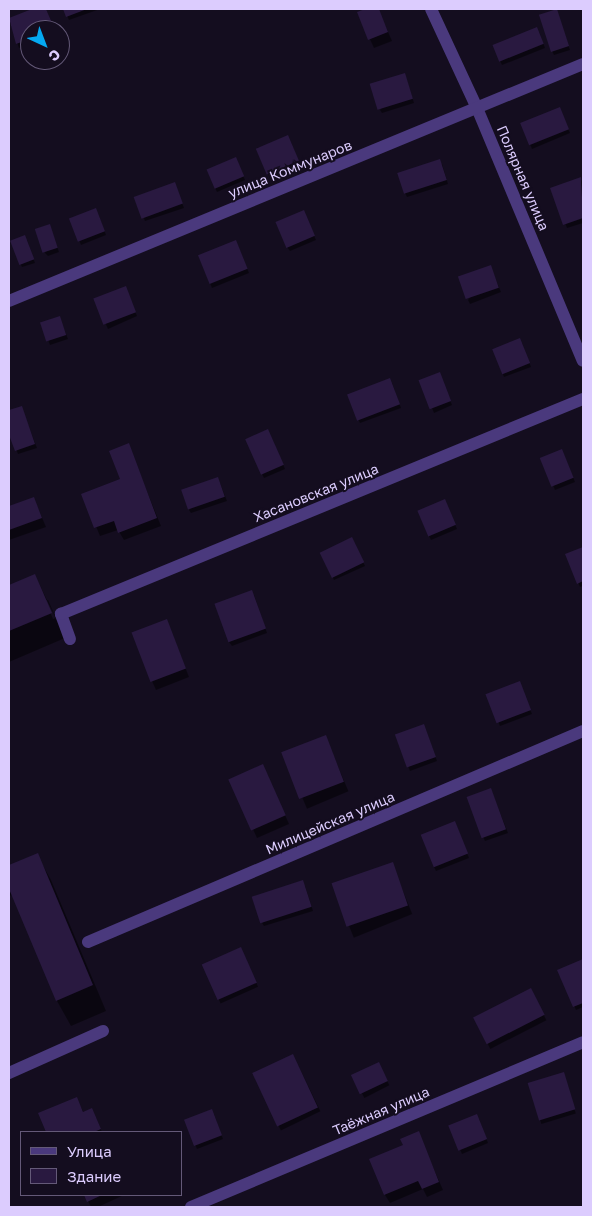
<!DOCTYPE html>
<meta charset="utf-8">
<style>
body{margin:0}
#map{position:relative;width:592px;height:1216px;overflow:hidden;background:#140d1f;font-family:"Golos Text",sans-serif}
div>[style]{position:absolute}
.shadow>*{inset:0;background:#0007;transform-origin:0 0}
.building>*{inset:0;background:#291940;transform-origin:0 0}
.minor>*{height:12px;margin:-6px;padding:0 6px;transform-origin:6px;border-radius:6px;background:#4a397d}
span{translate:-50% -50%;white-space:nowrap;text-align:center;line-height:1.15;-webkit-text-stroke:4px #140d1f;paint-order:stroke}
.street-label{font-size:14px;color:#dcccfe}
.frame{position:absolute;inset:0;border:10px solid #dcccfe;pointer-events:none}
.legend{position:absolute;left:20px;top:1131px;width:162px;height:65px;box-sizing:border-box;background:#140d1f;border:1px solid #645978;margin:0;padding:6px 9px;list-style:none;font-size:15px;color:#dcccfe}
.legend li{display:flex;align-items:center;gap:10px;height:25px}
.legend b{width:25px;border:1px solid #645978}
.north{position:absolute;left:20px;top:20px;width:50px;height:50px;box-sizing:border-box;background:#140d1f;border:1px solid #645978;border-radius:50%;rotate:137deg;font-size:14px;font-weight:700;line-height:20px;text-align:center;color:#dcccfe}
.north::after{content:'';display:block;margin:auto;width:18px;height:22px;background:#05a9f1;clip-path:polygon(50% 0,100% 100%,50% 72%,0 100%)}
</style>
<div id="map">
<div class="shadow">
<i style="clip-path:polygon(36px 9px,46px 9px,54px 30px,30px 30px,30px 44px,19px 48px,9px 19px)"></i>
<i style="clip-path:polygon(64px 9px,100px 9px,69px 20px)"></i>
<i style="clip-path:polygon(369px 9px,378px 9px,392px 41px,374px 48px,358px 13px)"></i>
<i style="clip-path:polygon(558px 14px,570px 50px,554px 55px,552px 51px)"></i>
<i style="clip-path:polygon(539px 32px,545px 48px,502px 65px,500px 61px)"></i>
<i style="clip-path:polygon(406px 78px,414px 103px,382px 113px,380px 110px)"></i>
<i style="clip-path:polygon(561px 113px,570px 133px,532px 149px,522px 125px)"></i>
<i style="clip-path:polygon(290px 140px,300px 166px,270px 178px,257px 148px)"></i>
<i style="clip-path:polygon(237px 162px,245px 180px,217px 192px,215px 188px)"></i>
<i style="clip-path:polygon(442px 164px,448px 184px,407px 197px,405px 193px)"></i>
<i style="clip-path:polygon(580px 178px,583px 184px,583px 223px,567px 228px,552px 189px)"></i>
<i style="clip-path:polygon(176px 187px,184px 208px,145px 221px,135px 197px)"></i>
<i style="clip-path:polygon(98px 214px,106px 235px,81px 245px,71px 219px)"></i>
<i style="clip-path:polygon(305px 216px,316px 240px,290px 251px,287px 247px)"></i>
<i style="clip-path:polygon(51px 229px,59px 252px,48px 256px,45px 253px)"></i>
<i style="clip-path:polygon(27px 240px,35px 263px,22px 267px,20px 263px)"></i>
<i style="clip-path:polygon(238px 246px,249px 273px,212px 288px,199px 257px)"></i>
<i style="clip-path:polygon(492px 271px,501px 292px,470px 304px,468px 300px)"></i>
<i style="clip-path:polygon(127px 291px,137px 316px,108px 329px,95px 300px)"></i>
<i style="clip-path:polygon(61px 322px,68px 339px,50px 345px,42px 324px)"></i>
<i style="clip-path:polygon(522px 343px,531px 367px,504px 377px,493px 349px)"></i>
<i style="clip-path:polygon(441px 378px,452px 405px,434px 413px,421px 381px)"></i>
<i style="clip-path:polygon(392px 383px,401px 408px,360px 423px,358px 419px)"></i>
<i style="clip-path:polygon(21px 407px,37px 448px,18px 454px,9px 431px,9px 412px)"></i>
<i style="clip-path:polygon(270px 434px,285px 469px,264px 478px,262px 474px)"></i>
<i style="clip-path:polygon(128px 445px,161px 526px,124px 540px,118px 530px,100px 536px,83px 495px,121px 480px)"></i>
<i style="clip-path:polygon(564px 455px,575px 482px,555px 490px,542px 459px)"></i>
<i style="clip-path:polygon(218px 478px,227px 501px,191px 513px,189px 510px)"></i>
<i style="clip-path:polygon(34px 499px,46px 527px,9px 540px,9px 508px)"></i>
<i style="clip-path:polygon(446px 504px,457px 529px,431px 540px,429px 536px)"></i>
<i style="clip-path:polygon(354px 542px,365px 566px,334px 580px,321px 553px)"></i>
<i style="clip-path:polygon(583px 548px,583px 586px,580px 587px,567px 555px)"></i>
<i style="clip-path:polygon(evenodd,35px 575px,65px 638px,9px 662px,9px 586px,35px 575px,45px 600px,48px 600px,56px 618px,53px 619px,45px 600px)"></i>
<i style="clip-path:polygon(254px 595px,267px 633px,232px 646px,229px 642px)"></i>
<i style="clip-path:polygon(167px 621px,189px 677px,156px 690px,152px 681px)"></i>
<i style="clip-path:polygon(521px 687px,532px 714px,500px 726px,487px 695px)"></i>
<i style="clip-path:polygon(426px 730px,437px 761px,410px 771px,396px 736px)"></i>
<i style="left:325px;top:736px;width:60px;height:45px;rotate:67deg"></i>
<i style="clip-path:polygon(267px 774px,289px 824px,257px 838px,230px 780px)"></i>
<i style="clip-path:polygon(491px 790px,508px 833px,485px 841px,483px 837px)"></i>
<i style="clip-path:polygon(455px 822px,469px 858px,436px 871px,434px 867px)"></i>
<i style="clip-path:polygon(37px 855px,51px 880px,106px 1011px,71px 1026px,57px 1001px,13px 895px,9px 896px,9px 867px)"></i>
<i style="left:392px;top:864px;width:54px;height:63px;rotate:68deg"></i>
<i style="clip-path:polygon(305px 886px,313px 911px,264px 926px,262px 923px)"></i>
<i style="left:243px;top:953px;width:37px;height:41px;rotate:66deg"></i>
<i style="clip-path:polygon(583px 961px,583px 1007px,576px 1010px,559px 971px)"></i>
<i style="left:531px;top:990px;width:34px;height:63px;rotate:63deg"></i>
<i style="left:295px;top:1059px;width:58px;height:44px;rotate:64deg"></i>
<i style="left:378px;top:1063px;width:25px;height:28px;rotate:63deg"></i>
<i style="left:565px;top:1078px;width:37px;height:36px;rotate:73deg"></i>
<i style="clip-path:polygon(76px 1098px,84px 1113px,96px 1118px,102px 1132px,48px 1132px,40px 1114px)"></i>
<i style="clip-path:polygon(214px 1114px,223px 1139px,197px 1149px,185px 1121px)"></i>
<i style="clip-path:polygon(479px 1119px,488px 1143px,462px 1154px,450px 1127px)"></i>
<i style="clip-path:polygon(418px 1133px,443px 1190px,427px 1197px,423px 1189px,390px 1203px,385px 1195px,405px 1145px)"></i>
<i style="clip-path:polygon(85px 1195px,124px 1195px,98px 1207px,91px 1207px)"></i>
</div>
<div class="building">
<i style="clip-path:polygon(32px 9px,46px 9px,55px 30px,30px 30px,30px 39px,16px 44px,9px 18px)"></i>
<i style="clip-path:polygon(63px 9px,87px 9px,66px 17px)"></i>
<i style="clip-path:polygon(365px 9px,379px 9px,388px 32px,368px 40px,357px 12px)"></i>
<i style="left:557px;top:9px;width:39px;height:19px;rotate:72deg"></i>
<i style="left:537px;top:27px;width:18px;height:48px;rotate:68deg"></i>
<i style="left:405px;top:73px;width:27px;height:37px;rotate:73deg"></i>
<i style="left:560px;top:107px;width:24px;height:43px;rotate:68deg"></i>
<i style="left:288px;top:135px;width:28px;height:35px;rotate:67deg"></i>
<i style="left:236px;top:157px;width:21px;height:32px;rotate:67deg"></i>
<i style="left:440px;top:159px;width:22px;height:45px;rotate:72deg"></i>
<i style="clip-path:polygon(581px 177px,583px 218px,563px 225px,550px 188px)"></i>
<i style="left:175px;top:182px;width:23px;height:44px;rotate:70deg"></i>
<i style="left:96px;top:208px;width:25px;height:29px;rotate:69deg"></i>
<i style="left:304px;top:210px;width:28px;height:31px;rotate:67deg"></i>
<i style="left:50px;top:224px;width:25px;height:16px;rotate:72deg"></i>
<i style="left:25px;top:235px;width:26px;height:16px;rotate:69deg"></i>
<i style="left:236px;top:240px;width:31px;height:41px;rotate:68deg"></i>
<i style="left:491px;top:265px;width:24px;height:35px;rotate:71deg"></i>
<i style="left:126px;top:286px;width:28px;height:35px;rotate:69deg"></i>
<i style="left:60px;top:316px;width:20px;height:21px;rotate:72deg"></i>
<i style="left:520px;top:338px;width:27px;height:30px;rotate:68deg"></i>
<i style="left:440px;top:372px;width:31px;height:23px;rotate:69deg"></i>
<i style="left:390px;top:378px;width:28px;height:46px;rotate:69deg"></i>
<i style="clip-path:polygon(22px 406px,35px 444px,15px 451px,9px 435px,9px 410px)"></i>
<i style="left:268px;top:429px;width:39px;height:25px;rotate:66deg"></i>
<i style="clip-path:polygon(129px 443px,157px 518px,118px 533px,114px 521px,94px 528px,81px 494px,120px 479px,109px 451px)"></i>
<i style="left:562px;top:449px;width:31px;height:24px;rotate:68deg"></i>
<i style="left:218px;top:477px;width:21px;height:39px;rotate:71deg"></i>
<i style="clip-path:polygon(34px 497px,42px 518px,9px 530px,9px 506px)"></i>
<i style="left:445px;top:499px;width:28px;height:30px;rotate:67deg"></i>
<i style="left:352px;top:537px;width:28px;height:36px;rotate:64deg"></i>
<i style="clip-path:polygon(583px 547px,583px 581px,577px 584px,565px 554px)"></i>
<i style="clip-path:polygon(35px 574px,52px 613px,9px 631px,9px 585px)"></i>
<i style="left:252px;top:590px;width:41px;height:40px;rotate:70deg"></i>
<i style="left:167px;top:619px;width:53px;height:38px;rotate:69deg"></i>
<i style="left:520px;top:681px;width:31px;height:37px;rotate:69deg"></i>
<i style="left:424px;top:724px;width:35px;height:31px;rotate:70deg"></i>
<i style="left:326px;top:735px;width:50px;height:48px;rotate:69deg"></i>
<i style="left:263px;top:764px;width:56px;height:38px;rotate:66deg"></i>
<i style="left:491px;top:788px;width:44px;height:26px;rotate:70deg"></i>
<i style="left:455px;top:821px;width:35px;height:37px;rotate:68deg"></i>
<i style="clip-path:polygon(38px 853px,93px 985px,56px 1001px,9px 889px,9px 865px)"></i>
<i style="left:393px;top:862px;width:46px;height:65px;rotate:71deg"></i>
<i style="left:303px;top:880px;width:28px;height:54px;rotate:72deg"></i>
<i style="left:241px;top:947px;width:39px;height:43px;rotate:66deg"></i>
<i style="clip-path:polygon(583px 959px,583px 1003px,573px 1007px,557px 970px)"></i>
<i style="left:531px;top:988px;width:30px;height:65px;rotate:63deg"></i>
<i style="left:293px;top:1054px;width:59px;height:45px;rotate:65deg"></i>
<i style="left:379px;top:1062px;width:21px;height:31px;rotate:65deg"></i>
<i style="left:564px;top:1072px;width:39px;height:38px;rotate:73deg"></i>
<i style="clip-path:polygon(77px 1097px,83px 1112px,92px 1108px,101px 1129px,94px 1132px,46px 1132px,38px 1113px)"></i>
<i style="left:212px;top:1109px;width:28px;height:30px;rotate:69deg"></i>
<i style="left:477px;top:1114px;width:27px;height:31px;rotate:68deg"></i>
<i style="clip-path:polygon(419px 1131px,439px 1182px,422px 1189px,418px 1181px,384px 1195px,369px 1159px,403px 1145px,400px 1139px)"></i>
<i style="clip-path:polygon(84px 1195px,102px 1195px,87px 1202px)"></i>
</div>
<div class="minor">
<i style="left:431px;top:9px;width:109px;rotate:65.1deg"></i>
<i style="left:477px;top:108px;width:274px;rotate:67.3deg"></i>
<i style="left:9px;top:301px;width:621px;rotate:-22.44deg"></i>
<i style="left:70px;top:639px;width:27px;rotate:-110deg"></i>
<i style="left:61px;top:614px;width:565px;rotate:-22.39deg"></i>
<i style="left:88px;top:942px;width:538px;rotate:-23.09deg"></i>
<i style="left:9px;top:1073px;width:103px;rotate:-24.1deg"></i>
<i style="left:191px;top:1207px;width:425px;rotate:-22.8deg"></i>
</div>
<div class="street-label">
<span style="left:290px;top:169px;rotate:-22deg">улица Коммунаров</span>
<span style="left:523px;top:178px;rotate:67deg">Полярная улица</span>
<span style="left:316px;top:493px;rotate:-22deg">Хасановская улица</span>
<span style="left:330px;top:823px;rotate:-23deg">Милицейская улица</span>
<span style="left:381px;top:1111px;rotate:-23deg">Таёжная улица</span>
</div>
<div class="frame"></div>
<ul class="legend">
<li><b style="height:6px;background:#4a397d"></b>Улица</li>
<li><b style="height:14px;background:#291940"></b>Здание</li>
</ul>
<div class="north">С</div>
</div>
